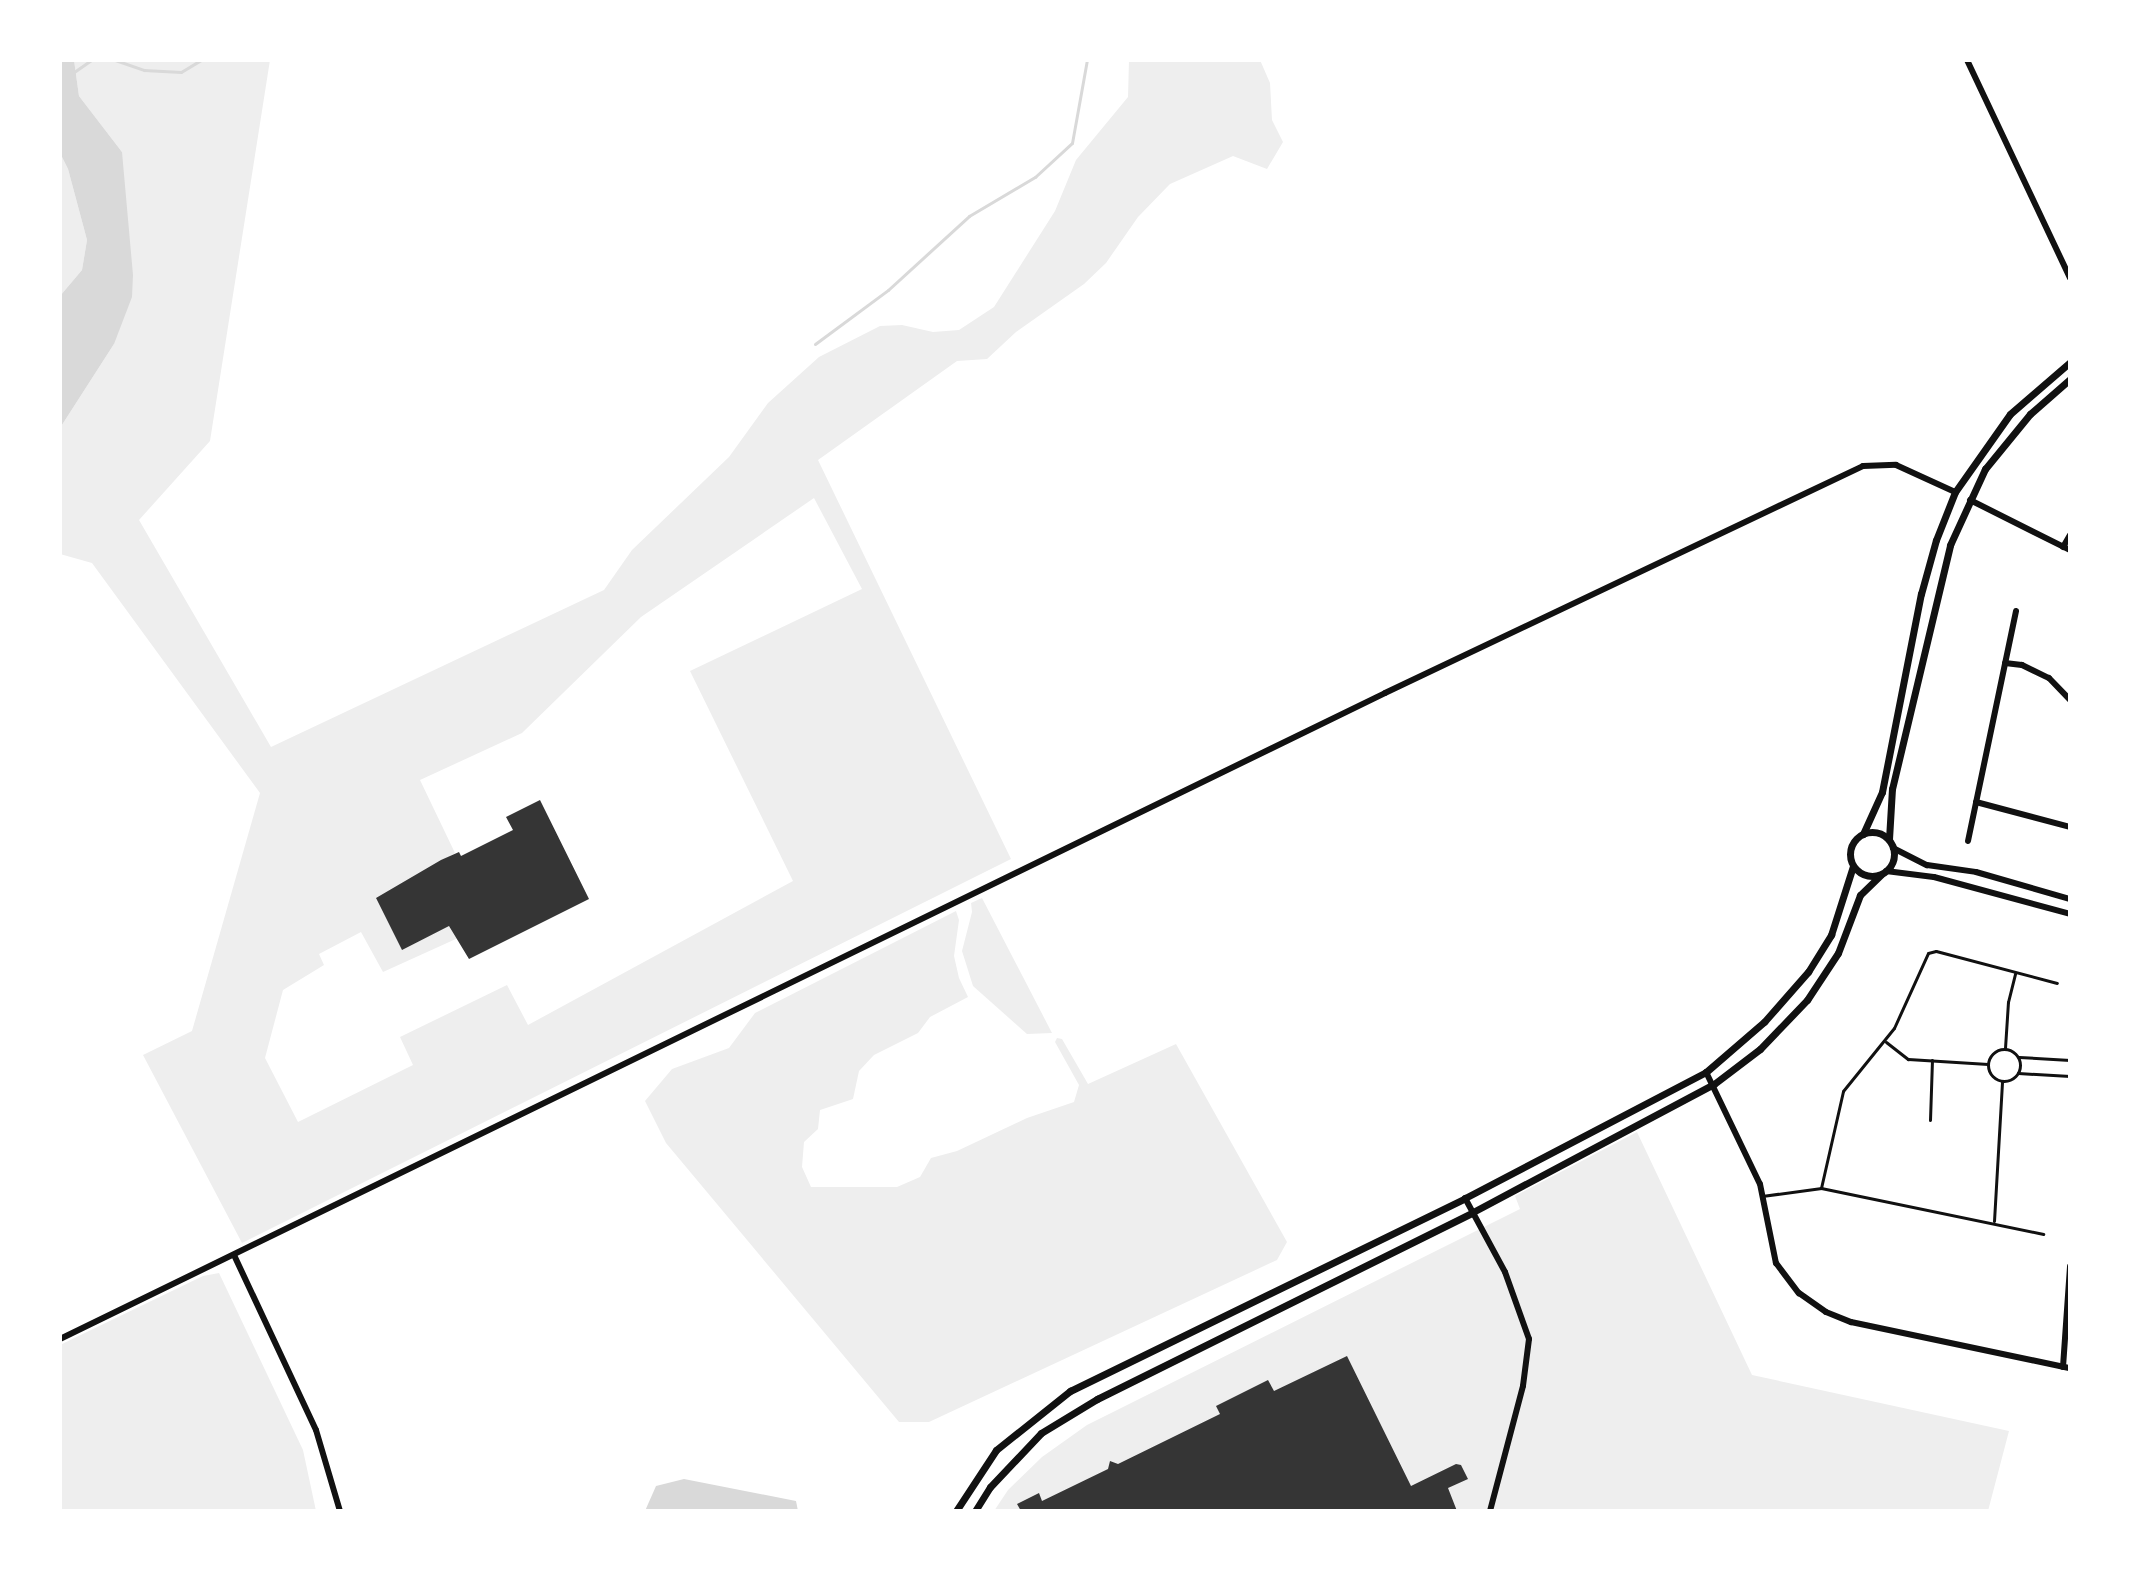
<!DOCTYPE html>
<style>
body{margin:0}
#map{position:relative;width:2130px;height:1571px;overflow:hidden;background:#fff;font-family:"Roboto Serif",serif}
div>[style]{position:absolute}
.green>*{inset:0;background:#eee}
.water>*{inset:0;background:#d9d9d9}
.stream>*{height:3px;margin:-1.5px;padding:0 1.5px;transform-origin:1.5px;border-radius:1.5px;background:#d9d9d9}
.building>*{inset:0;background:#353535}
.service>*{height:3px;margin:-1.5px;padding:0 1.5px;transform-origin:1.5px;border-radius:1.5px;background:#111}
.service>.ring{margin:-1.5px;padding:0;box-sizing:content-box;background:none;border:3px solid #111;border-radius:50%}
.minor>*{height:6px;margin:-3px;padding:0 3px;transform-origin:3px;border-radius:3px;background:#111}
.tertiary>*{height:7px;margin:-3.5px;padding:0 3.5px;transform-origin:3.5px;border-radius:3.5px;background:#111}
.tertiary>.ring{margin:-3.5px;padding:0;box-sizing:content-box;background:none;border:7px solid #111;border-radius:50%}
span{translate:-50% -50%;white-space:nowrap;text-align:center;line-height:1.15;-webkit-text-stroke:8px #fff;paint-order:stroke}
.frame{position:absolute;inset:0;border:62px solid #fff;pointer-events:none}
</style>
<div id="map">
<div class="green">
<i style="clip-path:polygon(evenodd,74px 60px,270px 60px,210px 441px,139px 520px,271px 747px,604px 590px,632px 550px,729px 457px,768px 403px,819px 357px,880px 326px,902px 325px,933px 332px,959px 330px,994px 307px,1055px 211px,1076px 160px,1128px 97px,1129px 60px,1260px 60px,1270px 83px,1272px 120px,1283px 142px,1267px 169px,1233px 156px,1170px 184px,1138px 217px,1106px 263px,1084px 284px,1016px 332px,987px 359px,957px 361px,818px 460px,1011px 859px,242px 1243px,143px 1055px,192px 1031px,260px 793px,92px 563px,60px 554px,60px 428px,114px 344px,122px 152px,79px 96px,74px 60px,814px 498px,862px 589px,690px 671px,793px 881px,528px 1025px,507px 985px,400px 1037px,413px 1065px,298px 1122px,265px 1058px,283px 990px,324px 965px,319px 954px,361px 932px,383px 972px,458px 938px,449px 926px,402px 949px,376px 899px,455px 853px,420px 780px,522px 733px,641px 617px,814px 498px)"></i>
<i style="clip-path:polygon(60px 153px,68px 169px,87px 240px,82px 270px,60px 296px)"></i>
<i style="clip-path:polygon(982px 898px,1052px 1033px,1027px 1034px,973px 986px,962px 951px,972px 912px,971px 903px)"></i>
<i style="clip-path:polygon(956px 911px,959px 920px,954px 956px,959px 978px,968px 997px,930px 1017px,918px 1033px,874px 1055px,859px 1071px,853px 1099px,820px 1110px,818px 1129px,804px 1142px,802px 1167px,811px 1187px,897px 1187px,920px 1177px,931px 1158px,957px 1151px,1027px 1118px,1074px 1102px,1079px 1085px,1055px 1042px,1057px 1038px,1062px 1039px,1088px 1084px,1176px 1044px,1287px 1242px,1277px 1260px,929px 1422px,899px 1422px,666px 1143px,645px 1101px,672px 1069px,729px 1048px,755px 1013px)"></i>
<i style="clip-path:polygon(1637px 1132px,1752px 1375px,2009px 1431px,1988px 1511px,994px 1511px,1008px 1490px,1042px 1457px,1087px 1425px,1520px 1209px,1515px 1196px)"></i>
<i style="clip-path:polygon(219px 1273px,303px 1450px,316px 1511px,60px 1511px,60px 1345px,203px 1276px)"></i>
</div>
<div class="water">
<i style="clip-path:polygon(60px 60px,74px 60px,79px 96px,122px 152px,133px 275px,132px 297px,114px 344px,60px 428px,60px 296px,82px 270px,87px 240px,68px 169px,60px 153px)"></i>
<i style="clip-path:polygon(684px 1479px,796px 1501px,798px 1511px,645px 1511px,656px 1486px)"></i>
</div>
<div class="stream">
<i style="left:115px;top:60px;width:31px;rotate:19deg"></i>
<i style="left:144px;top:70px;width:37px;rotate:3deg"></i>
<i style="left:181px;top:72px;width:23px;rotate:-31deg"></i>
<i style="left:74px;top:72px;width:21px;rotate:-35deg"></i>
<i style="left:815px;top:344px;width:91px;rotate:-36.5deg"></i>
<i style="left:888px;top:290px;width:110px;rotate:-42.4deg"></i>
<i style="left:969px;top:216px;width:77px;rotate:-30.6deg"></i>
<i style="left:1035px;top:177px;width:50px;rotate:-42.6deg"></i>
<i style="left:1072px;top:143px;width:84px;rotate:-79.8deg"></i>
</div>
<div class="building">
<i style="clip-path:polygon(540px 800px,589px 899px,469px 959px,449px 926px,402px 950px,376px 898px,441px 860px,459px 852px,461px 856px,513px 830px,506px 817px)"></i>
<i style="clip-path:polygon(1347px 1356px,1411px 1486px,1456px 1464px,1461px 1465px,1468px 1479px,1448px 1488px,1457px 1511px,1021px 1511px,1017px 1504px,1039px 1493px,1042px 1501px,1108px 1469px,1110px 1461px,1118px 1464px,1220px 1414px,1216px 1406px,1268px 1380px,1274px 1391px)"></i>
</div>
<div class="service">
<i style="left:1886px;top:1042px;width:28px;rotate:38deg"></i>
<i style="left:1908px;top:1059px;width:80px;rotate:3.6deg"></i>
<i style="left:2005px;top:1048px;width:46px;rotate:-86.3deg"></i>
<i style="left:2008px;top:1002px;width:30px;rotate:-76deg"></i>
<i class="ring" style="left:1988px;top:1049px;width:29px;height:29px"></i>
<i style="left:2019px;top:1057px;width:51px;rotate:3.4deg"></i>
<i style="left:2018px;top:1073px;width:52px;rotate:3.3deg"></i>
<i style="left:1930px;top:1120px;width:60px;rotate:-88.1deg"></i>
<i style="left:1821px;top:1188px;width:99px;rotate:-77.2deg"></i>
<i style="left:1843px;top:1091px;width:81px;rotate:-51deg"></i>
<i style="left:1894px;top:1028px;width:82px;rotate:-65.6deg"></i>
<i style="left:1928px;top:953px;width:8px;rotate:-14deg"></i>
<i style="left:1936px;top:951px;width:125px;rotate:14.8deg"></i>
<i style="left:1762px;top:1196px;width:60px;rotate:-7.7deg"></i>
<i style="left:1821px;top:1188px;width:227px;rotate:11.7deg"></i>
<i style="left:1994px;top:1221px;width:140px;rotate:-86.7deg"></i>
</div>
<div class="minor">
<i style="left:1967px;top:60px;width:241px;rotate:64.7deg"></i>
<i style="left:1970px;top:500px;width:112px;rotate:26.6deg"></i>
<i style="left:2063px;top:547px;width:14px;rotate:-60deg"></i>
<i style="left:2005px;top:663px;width:17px;rotate:7deg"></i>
<i style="left:2022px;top:665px;width:30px;rotate:26deg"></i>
<i style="left:2049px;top:678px;width:30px;rotate:46deg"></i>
<i style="left:1976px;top:802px;width:97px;rotate:14.9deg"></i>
<i style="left:1968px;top:841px;width:235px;rotate:-78.2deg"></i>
<i style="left:1893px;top:848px;width:38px;rotate:27deg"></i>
<i style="left:1927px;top:865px;width:49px;rotate:8.1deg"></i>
<i style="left:1976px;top:872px;width:98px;rotate:16deg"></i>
<i style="left:1886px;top:871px;width:48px;rotate:7.1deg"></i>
<i style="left:1934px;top:877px;width:141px;rotate:15.2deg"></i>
<i style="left:1706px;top:1072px;width:124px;rotate:64.3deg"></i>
<i style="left:1760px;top:1184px;width:81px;rotate:78.6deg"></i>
<i style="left:1776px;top:1263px;width:38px;rotate:53deg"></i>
<i style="left:1799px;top:1293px;width:33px;rotate:35deg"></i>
<i style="left:1826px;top:1312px;width:27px;rotate:22deg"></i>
<i style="left:1851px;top:1322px;width:224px;rotate:11.9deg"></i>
<i style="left:1465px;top:1198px;width:84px;rotate:61.6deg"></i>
<i style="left:1505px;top:1272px;width:71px;rotate:70.3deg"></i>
<i style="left:1529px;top:1339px;width:47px;rotate:97.3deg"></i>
<i style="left:1523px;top:1386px;width:129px;rotate:104.8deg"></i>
<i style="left:234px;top:1255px;width:193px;rotate:64.9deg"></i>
<i style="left:316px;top:1430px;width:84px;rotate:73.5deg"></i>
<i style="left:60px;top:1339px;width:1474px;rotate:-25.99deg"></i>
<i style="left:1385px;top:693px;width:529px;rotate:-25.4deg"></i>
<i style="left:1863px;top:466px;width:33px;rotate:-2deg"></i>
<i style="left:1896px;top:465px;width:65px;rotate:24.6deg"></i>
<i style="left:2063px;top:1367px;width:101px;rotate:-86deg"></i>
</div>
<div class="tertiary">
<i class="ring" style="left:1850px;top:832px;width:37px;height:37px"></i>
<i style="left:1863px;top:834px;width:46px;rotate:-65.7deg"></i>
<i style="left:1882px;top:792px;width:202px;rotate:-78.9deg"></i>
<i style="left:1921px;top:594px;width:56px;rotate:-74.5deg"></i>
<i style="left:1936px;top:540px;width:52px;rotate:-68.4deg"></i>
<i style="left:1955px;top:492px;width:95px;rotate:-54.8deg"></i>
<i style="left:2010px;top:414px;width:79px;rotate:-40.9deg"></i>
<i style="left:1889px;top:839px;width:50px;rotate:-86.6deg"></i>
<i style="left:1892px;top:789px;width:251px;rotate:-76.6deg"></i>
<i style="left:1950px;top:545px;width:84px;rotate:-65.3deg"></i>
<i style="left:1985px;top:469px;width:71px;rotate:-50.7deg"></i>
<i style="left:2030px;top:414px;width:53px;rotate:-41.2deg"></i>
<i style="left:956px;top:1511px;width:73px;rotate:-56.7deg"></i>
<i style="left:996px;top:1450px;width:95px;rotate:-38.6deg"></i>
<i style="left:1070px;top:1391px;width:440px;rotate:-26deg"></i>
<i style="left:1465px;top:1198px;width:272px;rotate:-27.6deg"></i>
<i style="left:1706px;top:1072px;width:77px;rotate:-40.8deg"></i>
<i style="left:1764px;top:1022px;width:67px;rotate:-48.7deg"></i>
<i style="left:1808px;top:972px;width:44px;rotate:-58.1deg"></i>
<i style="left:1831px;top:935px;width:72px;rotate:-72.3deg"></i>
<i style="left:975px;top:1511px;width:28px;rotate:-58deg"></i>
<i style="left:990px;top:1487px;width:74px;rotate:-46.6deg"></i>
<i style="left:1041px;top:1433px;width:66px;rotate:-31.3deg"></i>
<i style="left:1097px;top:1399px;width:420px;rotate:-26.4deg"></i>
<i style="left:1473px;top:1212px;width:273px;rotate:-28deg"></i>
<i style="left:1714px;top:1084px;width:58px;rotate:-37.3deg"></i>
<i style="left:1760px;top:1049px;width:68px;rotate:-46.2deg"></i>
<i style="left:1807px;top:1000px;width:56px;rotate:-56.6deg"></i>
<i style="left:1838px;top:953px;width:62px;rotate:-69.2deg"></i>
<i style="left:1860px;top:895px;width:29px;rotate:-44deg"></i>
</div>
<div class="frame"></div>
</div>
